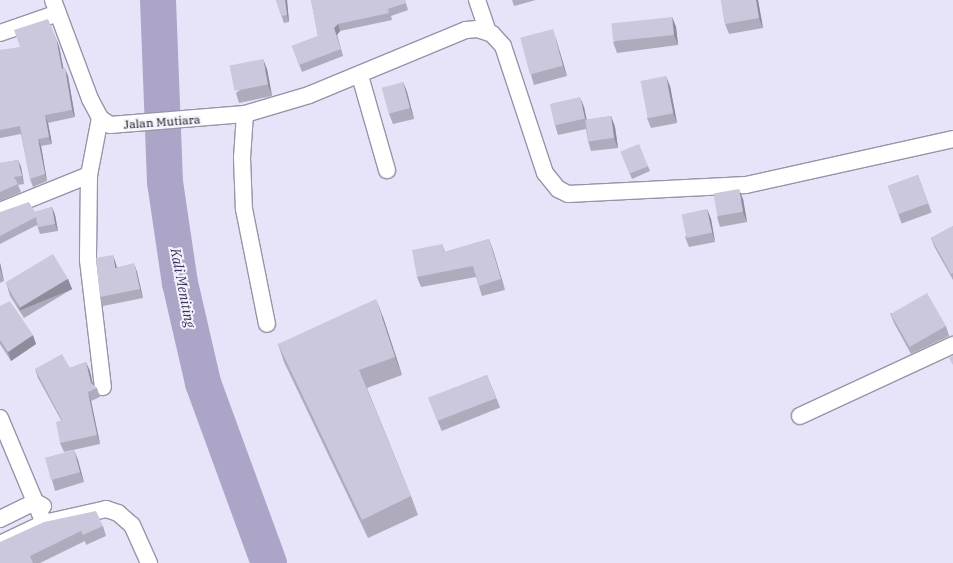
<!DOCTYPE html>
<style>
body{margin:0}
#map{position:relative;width:953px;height:563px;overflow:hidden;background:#e7e4f9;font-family:"IBM Plex Serif",serif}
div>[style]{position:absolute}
.river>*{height:36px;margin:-18px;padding:0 18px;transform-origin:18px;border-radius:18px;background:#aca5c8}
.roads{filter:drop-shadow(1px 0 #9894a8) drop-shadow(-1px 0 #9894a8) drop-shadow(0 1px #9894a8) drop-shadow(0 -1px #9894a8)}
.minor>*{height:16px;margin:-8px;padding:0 8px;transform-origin:8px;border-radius:8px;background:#fff}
.wall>*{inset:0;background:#afabbd;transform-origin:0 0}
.shaded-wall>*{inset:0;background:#8e8b9a;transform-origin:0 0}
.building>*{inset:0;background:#cbc7dc;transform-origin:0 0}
span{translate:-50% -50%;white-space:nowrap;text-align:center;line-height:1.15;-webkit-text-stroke:4px #f4f3fb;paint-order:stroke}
.street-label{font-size:12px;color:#0c0a11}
.water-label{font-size:14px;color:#3f3361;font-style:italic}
</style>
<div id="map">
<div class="river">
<i style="left:158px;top:0;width:182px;rotate:87.8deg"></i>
<i style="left:165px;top:182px;width:102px;rotate:81.6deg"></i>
<i style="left:180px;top:283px;width:103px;rotate:77deg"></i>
<i style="left:203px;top:383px;width:192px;rotate:69.9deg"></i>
</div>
<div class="roads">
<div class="minor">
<i style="left:53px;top:0;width:106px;rotate:69.5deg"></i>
<i style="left:90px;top:99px;width:21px;rotate:62deg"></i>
<i style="left:100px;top:118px;width:12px;rotate:35deg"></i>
<i style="left:110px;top:125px;width:135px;rotate:-4.7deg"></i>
<i style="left:245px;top:114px;width:67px;rotate:-16.5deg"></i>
<i style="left:309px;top:95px;width:170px;rotate:-22.5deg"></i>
<i style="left:466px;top:30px;width:11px;rotate:-5deg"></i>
<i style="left:477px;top:29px;width:16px;rotate:18deg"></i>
<i style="left:492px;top:34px;width:16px;rotate:47deg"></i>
<i style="left:503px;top:46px;width:134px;rotate:71.7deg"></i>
<i style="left:545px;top:173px;width:21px;rotate:51deg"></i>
<i style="left:558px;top:189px;width:11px;rotate:27deg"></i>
<i style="left:568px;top:194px;width:178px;rotate:-2.9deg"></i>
<i style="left:746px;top:185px;width:212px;rotate:-12.5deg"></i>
<i style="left:477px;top:0;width:34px;rotate:71deg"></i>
<i style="left:0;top:33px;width:61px;rotate:-19deg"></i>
<i style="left:360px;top:76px;width:98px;rotate:74deg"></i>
<i style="left:245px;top:114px;width:44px;rotate:93.9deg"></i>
<i style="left:242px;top:158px;width:51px;rotate:87.8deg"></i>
<i style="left:244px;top:209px;width:117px;rotate:78.7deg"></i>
<i style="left:100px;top:118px;width:58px;rotate:100.9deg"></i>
<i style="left:89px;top:175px;width:85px;rotate:90.7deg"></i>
<i style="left:88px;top:260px;width:128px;rotate:83.3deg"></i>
<i style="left:0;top:211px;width:96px;rotate:-22deg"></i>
<i style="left:800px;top:416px;width:169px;rotate:-24.9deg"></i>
<i style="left:0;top:418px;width:114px;rotate:67.3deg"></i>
<i style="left:0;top:519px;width:39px;rotate:-26deg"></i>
<i style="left:35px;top:502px;width:9px;rotate:27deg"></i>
<i style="left:0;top:544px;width:49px;rotate:-25.5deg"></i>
<i style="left:44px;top:523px;width:64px;rotate:-12.7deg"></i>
<i style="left:106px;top:509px;width:13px;rotate:18deg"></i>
<i style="left:118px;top:513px;width:18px;rotate:41deg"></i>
<i style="left:132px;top:525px;width:42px;rotate:65.9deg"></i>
</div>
</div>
<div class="wall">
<i style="clip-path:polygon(276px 0,287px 0,289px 22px,284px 23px)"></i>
<i style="clip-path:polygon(311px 0,405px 0,408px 10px,391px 16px,392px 20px,340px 31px,337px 35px,343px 56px,302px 72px,292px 46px,318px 36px)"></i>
<i style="clip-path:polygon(512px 0,536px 0,514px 6px)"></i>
<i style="clip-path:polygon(721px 0,758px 0,763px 28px,729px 34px,725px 24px)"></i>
<i style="clip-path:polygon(672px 17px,676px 27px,678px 45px,617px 53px,613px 42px)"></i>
<i style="clip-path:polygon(556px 39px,567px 76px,534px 85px,531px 75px)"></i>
<i style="clip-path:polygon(59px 46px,63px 69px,68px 76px,75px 117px,48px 123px,52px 144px,41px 146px,47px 181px,33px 187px,30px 179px,21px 134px,0 138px,0 50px)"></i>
<i style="clip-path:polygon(267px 69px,272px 96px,239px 103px,236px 93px)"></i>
<i style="clip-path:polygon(403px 82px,407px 92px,414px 119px,393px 124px,389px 114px)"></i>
<i style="clip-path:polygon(670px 86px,677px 123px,651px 128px,647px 118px)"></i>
<i style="clip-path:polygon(584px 107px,587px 120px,611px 116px,615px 127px,618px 148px,591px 151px,588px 141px,586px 129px,558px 135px,555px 125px)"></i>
<i style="clip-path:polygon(621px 152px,648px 166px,650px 171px,632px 179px)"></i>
<i style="clip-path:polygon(18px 160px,21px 167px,24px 184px,18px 185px,21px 192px,0 201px,0 163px)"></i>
<i style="left:918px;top:175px;width:40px;height:32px;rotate:70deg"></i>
<i style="clip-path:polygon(743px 199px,747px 222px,720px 227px,717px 217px)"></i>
<i style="clip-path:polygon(52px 207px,55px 215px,58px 231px,40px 234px,37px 225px,0 244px,0 212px,35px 212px)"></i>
<i style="clip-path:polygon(707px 209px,711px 219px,715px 242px,689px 247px,685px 237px)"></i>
<i style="clip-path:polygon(953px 226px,953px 280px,935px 248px,931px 238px)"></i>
<i style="clip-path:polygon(489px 239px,505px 290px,482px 296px,476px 277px,421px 287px,417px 277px,442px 244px,445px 252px)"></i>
<i style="clip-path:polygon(0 263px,4px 281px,0 283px)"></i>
<i style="clip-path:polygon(116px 264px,117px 267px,137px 272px,143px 298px,103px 306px,100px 297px)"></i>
<i style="clip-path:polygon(68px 279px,72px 289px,24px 318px,10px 296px,7px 286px)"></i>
<i style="clip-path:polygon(0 306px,36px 344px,11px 361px,0 344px)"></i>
<i style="clip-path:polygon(890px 313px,946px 326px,949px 336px,911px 354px,894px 323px)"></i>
<i style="clip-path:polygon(383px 317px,402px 375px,367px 388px,411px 496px,418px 515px,368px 538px,284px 362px,278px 344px)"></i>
<i style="clip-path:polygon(86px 362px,93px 385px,97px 388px,100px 397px,91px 401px,100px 444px,64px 452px,60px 443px,61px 420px,38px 378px,35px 369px,70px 368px)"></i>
<i style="left:487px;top:375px;width:35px;height:63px;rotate:68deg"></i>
<i style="clip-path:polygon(74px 450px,84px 482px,55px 491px,52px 480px)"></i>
<i style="clip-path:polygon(44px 522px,103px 526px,106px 536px,86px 545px,85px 541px,40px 563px,0 563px)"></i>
</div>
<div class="shaded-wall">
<i style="clip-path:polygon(285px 0,287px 0,289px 22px,287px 15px)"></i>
<i style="clip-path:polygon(756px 0,758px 0,763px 28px,759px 18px)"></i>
<i style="clip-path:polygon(672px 17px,676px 27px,678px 45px,674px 35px)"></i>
<i style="clip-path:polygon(338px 24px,340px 31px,337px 35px,343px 56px,334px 28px)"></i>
<i style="clip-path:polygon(553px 29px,556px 39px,567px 76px,563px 66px)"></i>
<i style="clip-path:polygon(56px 38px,59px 46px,65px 76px,62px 69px)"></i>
<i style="clip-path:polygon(263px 59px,267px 69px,272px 96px,268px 85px)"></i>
<i style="clip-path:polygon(65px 68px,68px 76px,75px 117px,72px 110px)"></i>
<i style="clip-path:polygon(666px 76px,670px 86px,677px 123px,673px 113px)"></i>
<i style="clip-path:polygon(403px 82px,407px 92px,414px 119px,410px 108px)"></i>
<i style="clip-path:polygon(580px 97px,584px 107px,588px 128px,585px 118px)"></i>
<i style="clip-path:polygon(45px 115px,48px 123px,52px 144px,49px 137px)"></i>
<i style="clip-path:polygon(611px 116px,615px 127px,618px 148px,614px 138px)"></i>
<i style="clip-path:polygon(38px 139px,41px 146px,47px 181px,45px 174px)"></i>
<i style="clip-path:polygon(18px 160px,21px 167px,24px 184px)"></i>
<i style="clip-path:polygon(739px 189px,743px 199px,747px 222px,743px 212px)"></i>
<i style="clip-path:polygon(52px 207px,55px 215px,58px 231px,55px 224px)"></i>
<i style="clip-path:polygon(707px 209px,711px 219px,715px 242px,712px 232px)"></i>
<i style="clip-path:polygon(489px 239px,493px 250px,505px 290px,501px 279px)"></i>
<i style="clip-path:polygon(113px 255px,116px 264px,118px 276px,115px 268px)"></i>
<i style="clip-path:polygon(0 263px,4px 281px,0 268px)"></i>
<i style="clip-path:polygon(134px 263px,137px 272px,143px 298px,140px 289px)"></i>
<i style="left:68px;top:279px;width:11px;height:56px;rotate:68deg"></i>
<i style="clip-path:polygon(376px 299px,383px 317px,402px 375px,395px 357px)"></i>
<i style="clip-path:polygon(33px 335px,36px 344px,11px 361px,8px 352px)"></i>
<i style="clip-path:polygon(86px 362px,90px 371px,94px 389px,91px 383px)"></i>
<i style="clip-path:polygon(88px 392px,91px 401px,100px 444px,97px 435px)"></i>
<i style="clip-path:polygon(74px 450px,78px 460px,84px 482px,80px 472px)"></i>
</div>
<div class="building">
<i style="clip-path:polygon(276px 0,285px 0,287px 15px,281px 16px)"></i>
<i style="clip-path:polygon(311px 0,405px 0,406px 3px,388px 9px,389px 13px,338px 24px,334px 28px,341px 49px,299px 65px,292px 46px,318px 36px)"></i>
<i style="clip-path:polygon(721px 0,756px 0,759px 18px,725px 24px)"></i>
<i style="left:672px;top:17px;width:18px;height:61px;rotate:84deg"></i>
<i style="clip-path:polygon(48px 19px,56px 38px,62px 69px,65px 68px,72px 110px,45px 115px,49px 137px,38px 139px,45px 174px,30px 179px,20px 126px,0 130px,0 50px,20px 47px,14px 30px)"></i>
<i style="left:553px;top:29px;width:38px;height:34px;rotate:75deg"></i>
<i style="left:263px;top:59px;width:26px;height:34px;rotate:79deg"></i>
<i style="left:666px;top:76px;width:38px;height:26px;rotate:79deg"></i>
<i style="left:403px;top:82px;width:27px;height:22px;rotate:75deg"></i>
<i style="left:580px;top:97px;width:22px;height:31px;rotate:77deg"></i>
<i style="left:611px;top:116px;width:22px;height:26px;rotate:82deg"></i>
<i style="left:639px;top:144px;width:24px;height:20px;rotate:68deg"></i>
<i style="clip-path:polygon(18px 160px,22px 176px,14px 177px,18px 184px,0 192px,0 163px)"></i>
<i style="left:918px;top:175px;width:30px;height:32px;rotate:70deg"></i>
<i style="left:739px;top:189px;width:23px;height:26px;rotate:80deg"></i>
<i style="clip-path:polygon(29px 202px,35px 212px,52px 207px,55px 224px,38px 227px,36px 217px,0 236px,0 212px)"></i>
<i style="left:707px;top:209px;width:24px;height:26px;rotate:78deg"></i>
<i style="clip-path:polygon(953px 226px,953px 273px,951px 274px,931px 238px)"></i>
<i style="clip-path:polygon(489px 239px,501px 279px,479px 286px,473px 266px,417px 277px,412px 250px,442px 244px,444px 252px)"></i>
<i style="left:53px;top:254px;width:29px;height:56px;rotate:59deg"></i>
<i style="clip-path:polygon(113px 255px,115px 268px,134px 263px,140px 289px,100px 297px,96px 258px)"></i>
<i style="left:927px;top:293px;width:38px;height:42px;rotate:60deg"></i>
<i style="clip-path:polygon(376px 299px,395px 357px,359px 370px,411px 496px,362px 520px,278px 344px)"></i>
<i style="clip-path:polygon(10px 301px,33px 335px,8px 352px,0 340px,0 306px)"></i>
<i style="clip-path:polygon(62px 354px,70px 368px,86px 362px,91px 383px,97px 388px,88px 392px,97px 435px,60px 443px,56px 422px,62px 420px,35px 369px)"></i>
<i style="clip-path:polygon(953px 356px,953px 365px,949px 358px)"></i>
<i style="left:487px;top:375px;width:25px;height:63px;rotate:69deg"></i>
<i style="left:74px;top:450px;width:23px;height:30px;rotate:75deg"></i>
<i style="clip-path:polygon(96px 511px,103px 526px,83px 535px,81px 531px,30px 556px,33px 563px,0 563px,0 542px,44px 522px)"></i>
</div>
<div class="street-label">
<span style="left:162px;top:122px;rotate:-4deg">Jalan Mutiara</span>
</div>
<div class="water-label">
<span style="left:183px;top:288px;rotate:79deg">Kali Meniting</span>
</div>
</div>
